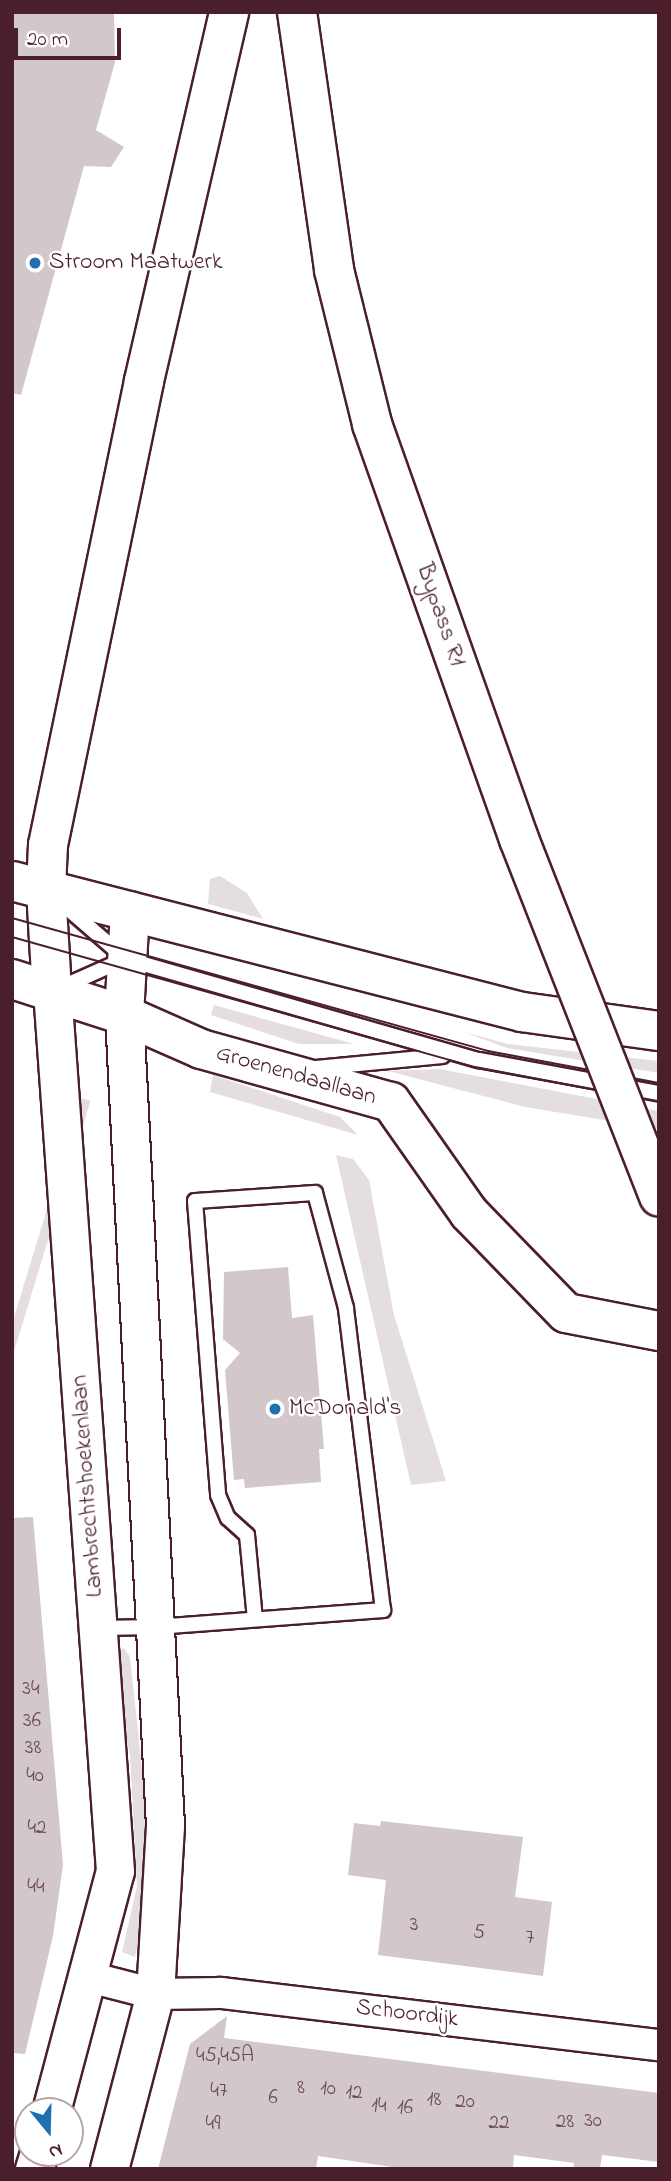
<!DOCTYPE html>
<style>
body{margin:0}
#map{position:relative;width:671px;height:2181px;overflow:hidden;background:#fff;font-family:"Indie Flower",sans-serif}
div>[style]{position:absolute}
.green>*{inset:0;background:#e5dee0;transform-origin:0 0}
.building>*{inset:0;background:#d2c7cb}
.roads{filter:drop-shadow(2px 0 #4a1f2b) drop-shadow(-2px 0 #4a1f2b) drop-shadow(0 2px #4a1f2b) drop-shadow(0 -2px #4a1f2b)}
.service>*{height:14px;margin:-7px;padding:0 7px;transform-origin:7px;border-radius:7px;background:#fff}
.minor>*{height:30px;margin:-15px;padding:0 15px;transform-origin:15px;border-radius:15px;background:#fff}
.tertiary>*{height:37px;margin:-18.5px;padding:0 18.5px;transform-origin:18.5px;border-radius:18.5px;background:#fff}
.primary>*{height:38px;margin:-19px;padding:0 19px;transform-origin:19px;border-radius:19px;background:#fff}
.motorway>*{height:38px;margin:-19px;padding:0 19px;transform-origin:19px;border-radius:19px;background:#fff}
.tram>*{height:2px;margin:-1px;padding:0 1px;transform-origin:1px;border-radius:1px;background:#4a1f2b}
.bridges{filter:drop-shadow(2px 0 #4a1f2b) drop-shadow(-2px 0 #4a1f2b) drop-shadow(0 2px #4a1f2b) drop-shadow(0 -2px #4a1f2b)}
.motorway-bridge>*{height:38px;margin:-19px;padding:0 19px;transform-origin:19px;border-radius:19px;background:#fff}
.dots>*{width:19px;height:19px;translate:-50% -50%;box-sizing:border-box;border:4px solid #fff;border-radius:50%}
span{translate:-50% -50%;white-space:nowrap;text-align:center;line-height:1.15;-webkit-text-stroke:5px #fff;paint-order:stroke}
.number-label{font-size:21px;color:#6c4953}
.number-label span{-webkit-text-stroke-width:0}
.poi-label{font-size:24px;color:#4a1f2b}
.left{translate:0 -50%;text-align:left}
.street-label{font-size:24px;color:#4a1f2b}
.frame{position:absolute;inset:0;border:14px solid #4a1f2b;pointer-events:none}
.north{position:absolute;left:14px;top:2097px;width:70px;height:70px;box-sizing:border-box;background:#fff;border:2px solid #b7a5aa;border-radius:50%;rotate:161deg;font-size:19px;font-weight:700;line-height:28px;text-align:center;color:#4a1f2b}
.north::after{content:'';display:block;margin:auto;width:24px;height:32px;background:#1f6fb2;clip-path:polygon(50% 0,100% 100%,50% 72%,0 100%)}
.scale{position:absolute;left:14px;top:28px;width:107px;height:32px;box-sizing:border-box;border:4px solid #4a1f2b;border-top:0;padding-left:9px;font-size:21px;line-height:24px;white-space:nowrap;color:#4a1f2b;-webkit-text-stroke:5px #fff;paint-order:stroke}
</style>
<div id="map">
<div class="green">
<i style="clip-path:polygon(220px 876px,247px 893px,263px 919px,208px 904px,210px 879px)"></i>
<i style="clip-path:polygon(214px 1005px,354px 1044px,299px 1044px,211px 1015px)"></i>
<i style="clip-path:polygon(464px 1032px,508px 1044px,659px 1061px,659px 1073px,507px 1048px)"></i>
<i style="clip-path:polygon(440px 1069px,659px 1111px,659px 1129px,525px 1107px,388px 1071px)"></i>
<i style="clip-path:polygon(213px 1075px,340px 1117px,358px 1135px,210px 1092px)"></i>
<i style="left:81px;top:1098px;width:10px;height:470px;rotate:17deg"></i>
<i style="clip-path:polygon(336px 1155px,353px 1159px,369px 1180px,394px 1315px,446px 1481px,411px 1485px)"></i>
<i style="clip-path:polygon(124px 1648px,130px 1657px,149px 1833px,146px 1906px,135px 1957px,122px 1952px,137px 1886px,130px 1754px,114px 1692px,113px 1655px)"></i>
</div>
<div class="building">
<i style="clip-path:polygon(12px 12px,114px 12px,115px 62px,96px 130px,124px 147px,111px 167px,84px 166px,21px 395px,12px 393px)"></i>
<i style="clip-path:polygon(288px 1267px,292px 1318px,313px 1315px,324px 1449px,319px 1449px,321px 1482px,245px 1488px,244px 1479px,234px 1480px,225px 1370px,240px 1353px,223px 1339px,224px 1272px)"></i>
<i style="clip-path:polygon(33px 1517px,63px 1865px,53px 1936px,25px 2054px,12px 2053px,12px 1518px)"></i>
<i style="clip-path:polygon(381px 1821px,523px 1837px,515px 1897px,552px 1902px,543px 1976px,378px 1955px,386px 1880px,348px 1875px,354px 1823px,380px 1826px)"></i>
<i style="clip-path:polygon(227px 2016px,224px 2038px,659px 2093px,659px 2162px,602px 2155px,600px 2169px,573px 2169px,574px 2163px,514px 2155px,513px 2169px,406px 2169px,318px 2156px,316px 2169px,158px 2169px,190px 2044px)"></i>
</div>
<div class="roads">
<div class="service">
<i style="left:66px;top:907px;width:79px;rotate:40.9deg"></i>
<i style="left:126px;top:959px;width:367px;rotate:16deg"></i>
<i style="left:479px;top:1060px;width:183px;rotate:10.4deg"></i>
<i style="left:60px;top:988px;width:71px;rotate:-24deg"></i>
<i style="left:316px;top:1068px;width:127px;rotate:-5.4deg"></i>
<i style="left:99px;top:1628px;width:57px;rotate:-1deg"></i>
<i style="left:156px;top:1627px;width:228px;rotate:-4.3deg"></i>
<i style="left:383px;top:1610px;width:304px;rotate:-97deg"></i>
<i style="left:346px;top:1308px;width:119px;rotate:-105.1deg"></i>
<i style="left:315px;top:1193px;width:120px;rotate:176.2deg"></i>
<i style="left:195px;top:1201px;width:295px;rotate:85.5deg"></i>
<i style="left:218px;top:1495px;width:25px;rotate:67deg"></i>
<i style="left:228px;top:1518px;width:25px;rotate:42deg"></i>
<i style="left:247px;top:1535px;width:84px;rotate:84.6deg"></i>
</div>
<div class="minor">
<i style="left:89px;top:1977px;width:68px;rotate:14.4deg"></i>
<i style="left:155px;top:1994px;width:66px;rotate:-0.9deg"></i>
<i style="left:221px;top:1993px;width:441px;rotate:6.8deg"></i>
</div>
<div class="tertiary">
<i style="left:51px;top:2111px;width:248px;rotate:-75.1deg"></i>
<i style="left:115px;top:1871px;width:882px;rotate:-94.09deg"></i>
<i style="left:34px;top:2169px;width:17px;rotate:-73deg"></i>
<i style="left:109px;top:2169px;width:181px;rotate:-75.3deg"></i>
<i style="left:155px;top:1994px;width:168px;rotate:-86.6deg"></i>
<i style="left:165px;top:1826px;width:812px;rotate:-92.89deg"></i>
</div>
<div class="primary">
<i style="left:12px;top:881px;width:527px;rotate:14.41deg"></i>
<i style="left:522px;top:1012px;width:138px;rotate:7.9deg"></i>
<i style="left:46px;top:890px;width:101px;rotate:86.6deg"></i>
<i style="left:12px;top:979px;width:118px;rotate:17.8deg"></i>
<i style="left:124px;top:1015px;width:84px;rotate:23.8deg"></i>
<i style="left:201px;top:1049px;width:197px;rotate:15.6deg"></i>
<i style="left:391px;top:1102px;width:136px;rotate:54.9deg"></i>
<i style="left:469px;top:1213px;width:139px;rotate:45.9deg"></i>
<i style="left:566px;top:1313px;width:95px;rotate:11deg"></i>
<i style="left:124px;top:1015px;width:104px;rotate:-86.7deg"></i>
</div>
<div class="motorway">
<i style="left:46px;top:890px;width:45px;rotate:-87.5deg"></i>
<i style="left:48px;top:845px;width:474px;rotate:-78.3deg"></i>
<i style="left:144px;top:381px;width:379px;rotate:-77deg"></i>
</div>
</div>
<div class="tram">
<i style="left:12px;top:918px;width:494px;rotate:15.6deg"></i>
<i style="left:488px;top:1051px;width:174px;rotate:10.6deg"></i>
<i style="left:12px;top:937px;width:481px;rotate:15.7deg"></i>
<i style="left:475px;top:1067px;width:187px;rotate:10.8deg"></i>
</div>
<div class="bridges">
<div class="motorway-bridge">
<i style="left:297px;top:12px;width:261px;rotate:81.8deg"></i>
<i style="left:334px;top:270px;width:159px;rotate:76.1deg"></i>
<i style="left:372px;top:424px;width:440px;rotate:70.5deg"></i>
<i style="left:519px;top:839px;width:384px;rotate:68.6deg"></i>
</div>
</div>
<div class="dots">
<i style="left:35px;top:263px;background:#1f6fb2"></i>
<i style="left:275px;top:1409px;background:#1f6fb2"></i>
</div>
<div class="number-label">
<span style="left:31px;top:1689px">34</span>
<span style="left:32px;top:1721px">36</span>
<span style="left:33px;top:1748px">38</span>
<span style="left:35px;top:1776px">40</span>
<span style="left:37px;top:1828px">42</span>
<span style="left:36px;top:1887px">44</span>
<span style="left:414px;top:1925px">3</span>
<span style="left:479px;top:1933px">5</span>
<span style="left:530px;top:1938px">7</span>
<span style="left:225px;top:2056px">45,45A</span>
<span style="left:301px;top:2088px">8</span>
<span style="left:328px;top:2089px">10</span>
<span style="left:219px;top:2091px">47</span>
<span style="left:354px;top:2093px">12</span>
<span style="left:273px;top:2098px">6</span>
<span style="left:434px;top:2100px">18</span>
<span style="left:465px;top:2102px">20</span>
<span style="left:379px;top:2106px">14</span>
<span style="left:405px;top:2108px">16</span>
<span style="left:593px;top:2121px">30</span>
<span style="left:565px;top:2122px">28</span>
<span style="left:499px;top:2123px">22</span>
<span style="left:213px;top:2124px">49</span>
</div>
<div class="poi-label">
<span class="left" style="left:49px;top:263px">Stroom Maatwerk</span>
<span class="left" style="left:289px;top:1409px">McDonald's</span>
</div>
<div class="street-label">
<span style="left:440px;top:615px;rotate:71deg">Bypass R1</span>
<span style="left:296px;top:1076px;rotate:16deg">Groenendaallaan</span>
<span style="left:88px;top:1486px;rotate:-94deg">Lambrechtshoekenlaan</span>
<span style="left:407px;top:2014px;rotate:7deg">Schoordijk</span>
</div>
<div class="frame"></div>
<div class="north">N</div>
<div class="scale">20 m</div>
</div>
